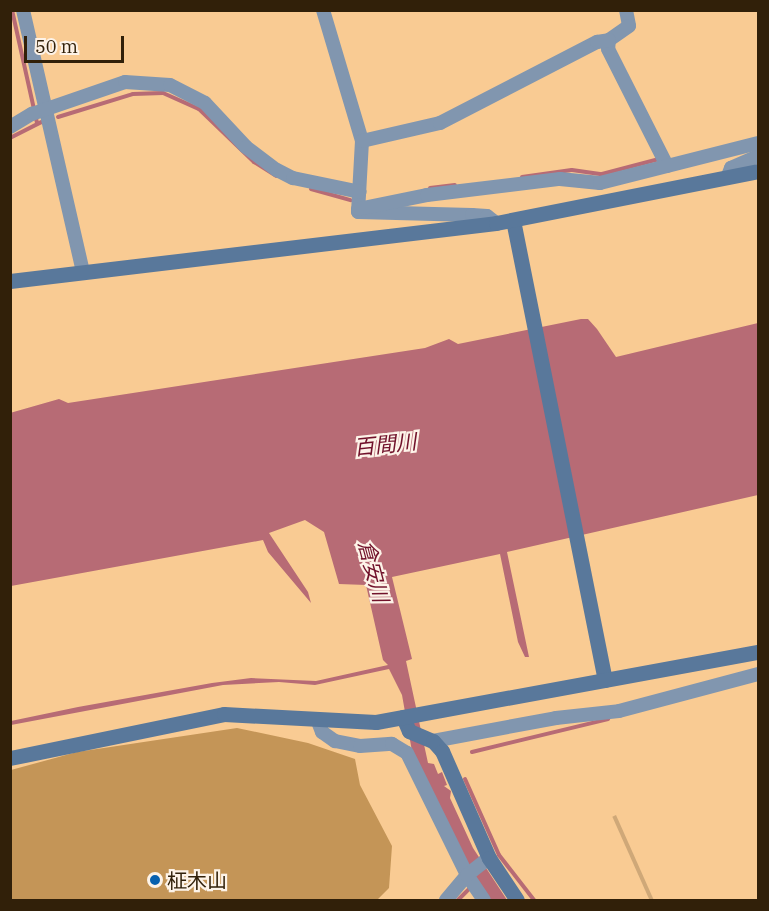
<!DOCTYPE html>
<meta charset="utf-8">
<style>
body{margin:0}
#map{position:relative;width:769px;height:911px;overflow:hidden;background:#f9cb93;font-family:"IBM Plex Serif","Noto Sans JP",serif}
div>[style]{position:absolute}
.green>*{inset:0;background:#cfa878;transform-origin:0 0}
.forest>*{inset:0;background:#c49557}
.water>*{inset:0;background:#b76b75}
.stream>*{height:4px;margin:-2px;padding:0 2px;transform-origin:2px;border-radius:2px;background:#b76b75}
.street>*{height:14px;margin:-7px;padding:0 7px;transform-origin:7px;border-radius:7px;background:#8196af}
.secondary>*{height:15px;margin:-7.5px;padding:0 7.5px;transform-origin:7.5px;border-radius:7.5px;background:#59789b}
.dots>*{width:16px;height:16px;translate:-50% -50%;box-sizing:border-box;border:3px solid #fdf3e8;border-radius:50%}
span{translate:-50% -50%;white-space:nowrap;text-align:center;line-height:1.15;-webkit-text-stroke:4.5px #fdf3e8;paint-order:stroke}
.poi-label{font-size:20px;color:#312009}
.left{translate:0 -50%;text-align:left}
.water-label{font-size:21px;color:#71122b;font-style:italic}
.frame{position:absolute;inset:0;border:12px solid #312009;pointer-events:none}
.scale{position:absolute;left:24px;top:36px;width:100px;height:27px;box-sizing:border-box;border:3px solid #312009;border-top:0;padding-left:8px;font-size:18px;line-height:21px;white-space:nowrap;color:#312009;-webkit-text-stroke:4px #fdf3e8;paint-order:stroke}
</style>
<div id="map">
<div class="green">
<i style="left:616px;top:815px;width:93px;height:4px;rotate:66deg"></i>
</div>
<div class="forest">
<i style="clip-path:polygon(237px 728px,308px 743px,355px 759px,360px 785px,392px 846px,389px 888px,377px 900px,11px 900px,11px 770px,77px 752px)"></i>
</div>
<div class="water">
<i style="clip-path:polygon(581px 319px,588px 319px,597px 329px,616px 357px,758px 323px,758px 495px,507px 552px,529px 657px,525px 657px,518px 642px,500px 554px,392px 577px,412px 659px,406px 661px,428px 763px,434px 764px,438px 774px,442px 772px,447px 785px,444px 786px,451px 791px,450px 798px,473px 848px,507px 900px,491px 900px,474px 878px,413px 757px,402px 695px,389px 669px,315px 685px,279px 682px,223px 685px,11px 725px,11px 721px,78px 707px,212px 683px,251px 678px,316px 681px,388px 665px,383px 660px,366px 585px,339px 584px,324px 532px,305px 520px,269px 533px,308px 592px,311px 603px,268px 552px,263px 540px,11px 586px,10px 413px,59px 399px,68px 403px,425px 348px,449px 339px,458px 344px)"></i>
</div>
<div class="stream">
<i style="left:12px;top:10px;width:116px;rotate:77.5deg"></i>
<i style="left:58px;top:117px;width:78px;rotate:-17deg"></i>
<i style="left:133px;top:94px;width:30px;rotate:-2deg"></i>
<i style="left:163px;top:93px;width:39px;rotate:24deg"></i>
<i style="left:199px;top:109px;width:76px;rotate:43.9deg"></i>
<i style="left:254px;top:162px;width:26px;rotate:32deg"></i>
<i style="left:10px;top:138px;width:35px;rotate:-27deg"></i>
<i style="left:522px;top:177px;width:50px;rotate:-8deg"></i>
<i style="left:572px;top:170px;width:30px;rotate:8deg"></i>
<i style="left:602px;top:174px;width:59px;rotate:-14.7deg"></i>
<i style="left:430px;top:188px;width:25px;rotate:-7deg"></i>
<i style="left:311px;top:189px;width:41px;rotate:15.8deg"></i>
<i style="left:472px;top:752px;width:140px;rotate:-13.6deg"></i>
<i style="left:465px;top:779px;width:83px;rotate:65.9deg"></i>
<i style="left:499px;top:855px;width:57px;rotate:52.1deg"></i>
<i style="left:458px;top:900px;width:20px;rotate:-45deg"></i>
</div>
<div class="street">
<i style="left:23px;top:10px;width:269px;rotate:77.1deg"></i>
<i style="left:323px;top:10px;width:137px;rotate:73.4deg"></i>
<i style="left:362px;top:141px;width:71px;rotate:93.2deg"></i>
<i style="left:358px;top:212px;width:114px;rotate:1.5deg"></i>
<i style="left:472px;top:215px;width:15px;rotate:4deg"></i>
<i style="left:487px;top:216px;width:11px;rotate:38deg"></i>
<i style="left:626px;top:10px;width:16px;rotate:79deg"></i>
<i style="left:629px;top:26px;width:24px;rotate:145deg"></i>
<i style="left:609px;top:40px;width:9px;rotate:96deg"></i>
<i style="left:608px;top:49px;width:131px;rotate:63.2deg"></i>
<i style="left:10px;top:127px;width:26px;rotate:-31deg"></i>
<i style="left:32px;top:114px;width:98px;rotate:-19deg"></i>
<i style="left:125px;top:82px;width:45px;rotate:3.8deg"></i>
<i style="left:170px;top:85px;width:39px;rotate:27deg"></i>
<i style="left:205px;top:103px;width:60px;rotate:47deg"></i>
<i style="left:246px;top:147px;width:39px;rotate:37deg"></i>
<i style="left:277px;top:170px;width:18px;rotate:27deg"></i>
<i style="left:293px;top:178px;width:68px;rotate:11.8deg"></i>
<i style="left:362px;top:141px;width:80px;rotate:-13deg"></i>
<i style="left:440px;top:123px;width:177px;rotate:-27.3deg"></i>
<i style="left:597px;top:42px;width:12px;rotate:-9deg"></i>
<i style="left:727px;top:178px;width:11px;rotate:-68deg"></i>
<i style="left:731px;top:168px;width:30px;rotate:-24deg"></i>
<i style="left:358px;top:209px;width:70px;rotate:-11.5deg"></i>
<i style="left:427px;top:195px;width:134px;rotate:-6.9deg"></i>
<i style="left:560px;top:179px;width:40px;rotate:5.7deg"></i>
<i style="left:600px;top:183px;width:163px;rotate:-14.2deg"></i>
<i style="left:317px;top:719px;width:14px;rotate:69deg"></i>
<i style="left:322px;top:732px;width:16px;rotate:35deg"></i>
<i style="left:335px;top:741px;width:25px;rotate:11deg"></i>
<i style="left:360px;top:746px;width:32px;rotate:-4deg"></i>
<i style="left:392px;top:744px;width:17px;rotate:31deg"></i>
<i style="left:407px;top:753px;width:136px;rotate:63.8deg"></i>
<i style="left:467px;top:875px;width:30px;rotate:56deg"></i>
<i style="left:433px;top:741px;width:125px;rotate:-10.6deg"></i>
<i style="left:556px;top:718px;width:63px;rotate:-6.3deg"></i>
<i style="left:619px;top:711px;width:144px;rotate:-14.9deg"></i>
<i style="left:446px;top:900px;width:33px;rotate:-50deg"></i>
<i style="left:467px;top:875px;width:28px;rotate:-38deg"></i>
</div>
<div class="secondary">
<i style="left:513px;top:220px;width:469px;rotate:78.7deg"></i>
<i style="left:10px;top:281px;width:489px;rotate:-6.8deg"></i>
<i style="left:496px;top:223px;width:267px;rotate:-11.2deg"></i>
<i style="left:403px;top:717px;width:15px;rotate:67deg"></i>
<i style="left:409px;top:731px;width:26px;rotate:23deg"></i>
<i style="left:433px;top:741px;width:13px;rotate:48deg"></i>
<i style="left:442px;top:751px;width:117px;rotate:66.3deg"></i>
<i style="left:489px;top:858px;width:50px;rotate:56.3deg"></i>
<i style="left:10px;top:758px;width:218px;rotate:-11.6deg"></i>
<i style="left:224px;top:714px;width:152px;rotate:3deg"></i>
<i style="left:376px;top:722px;width:388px;rotate:-10.4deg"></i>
</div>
<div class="dots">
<i style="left:155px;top:880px;background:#0861af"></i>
</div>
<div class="poi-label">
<span class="left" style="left:167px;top:880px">柾木山</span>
</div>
<div class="water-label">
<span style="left:385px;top:444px;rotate:-6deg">百間川</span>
<span style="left:374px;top:571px;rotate:75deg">倉安川</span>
</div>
<div class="frame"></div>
<div class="scale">50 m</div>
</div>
